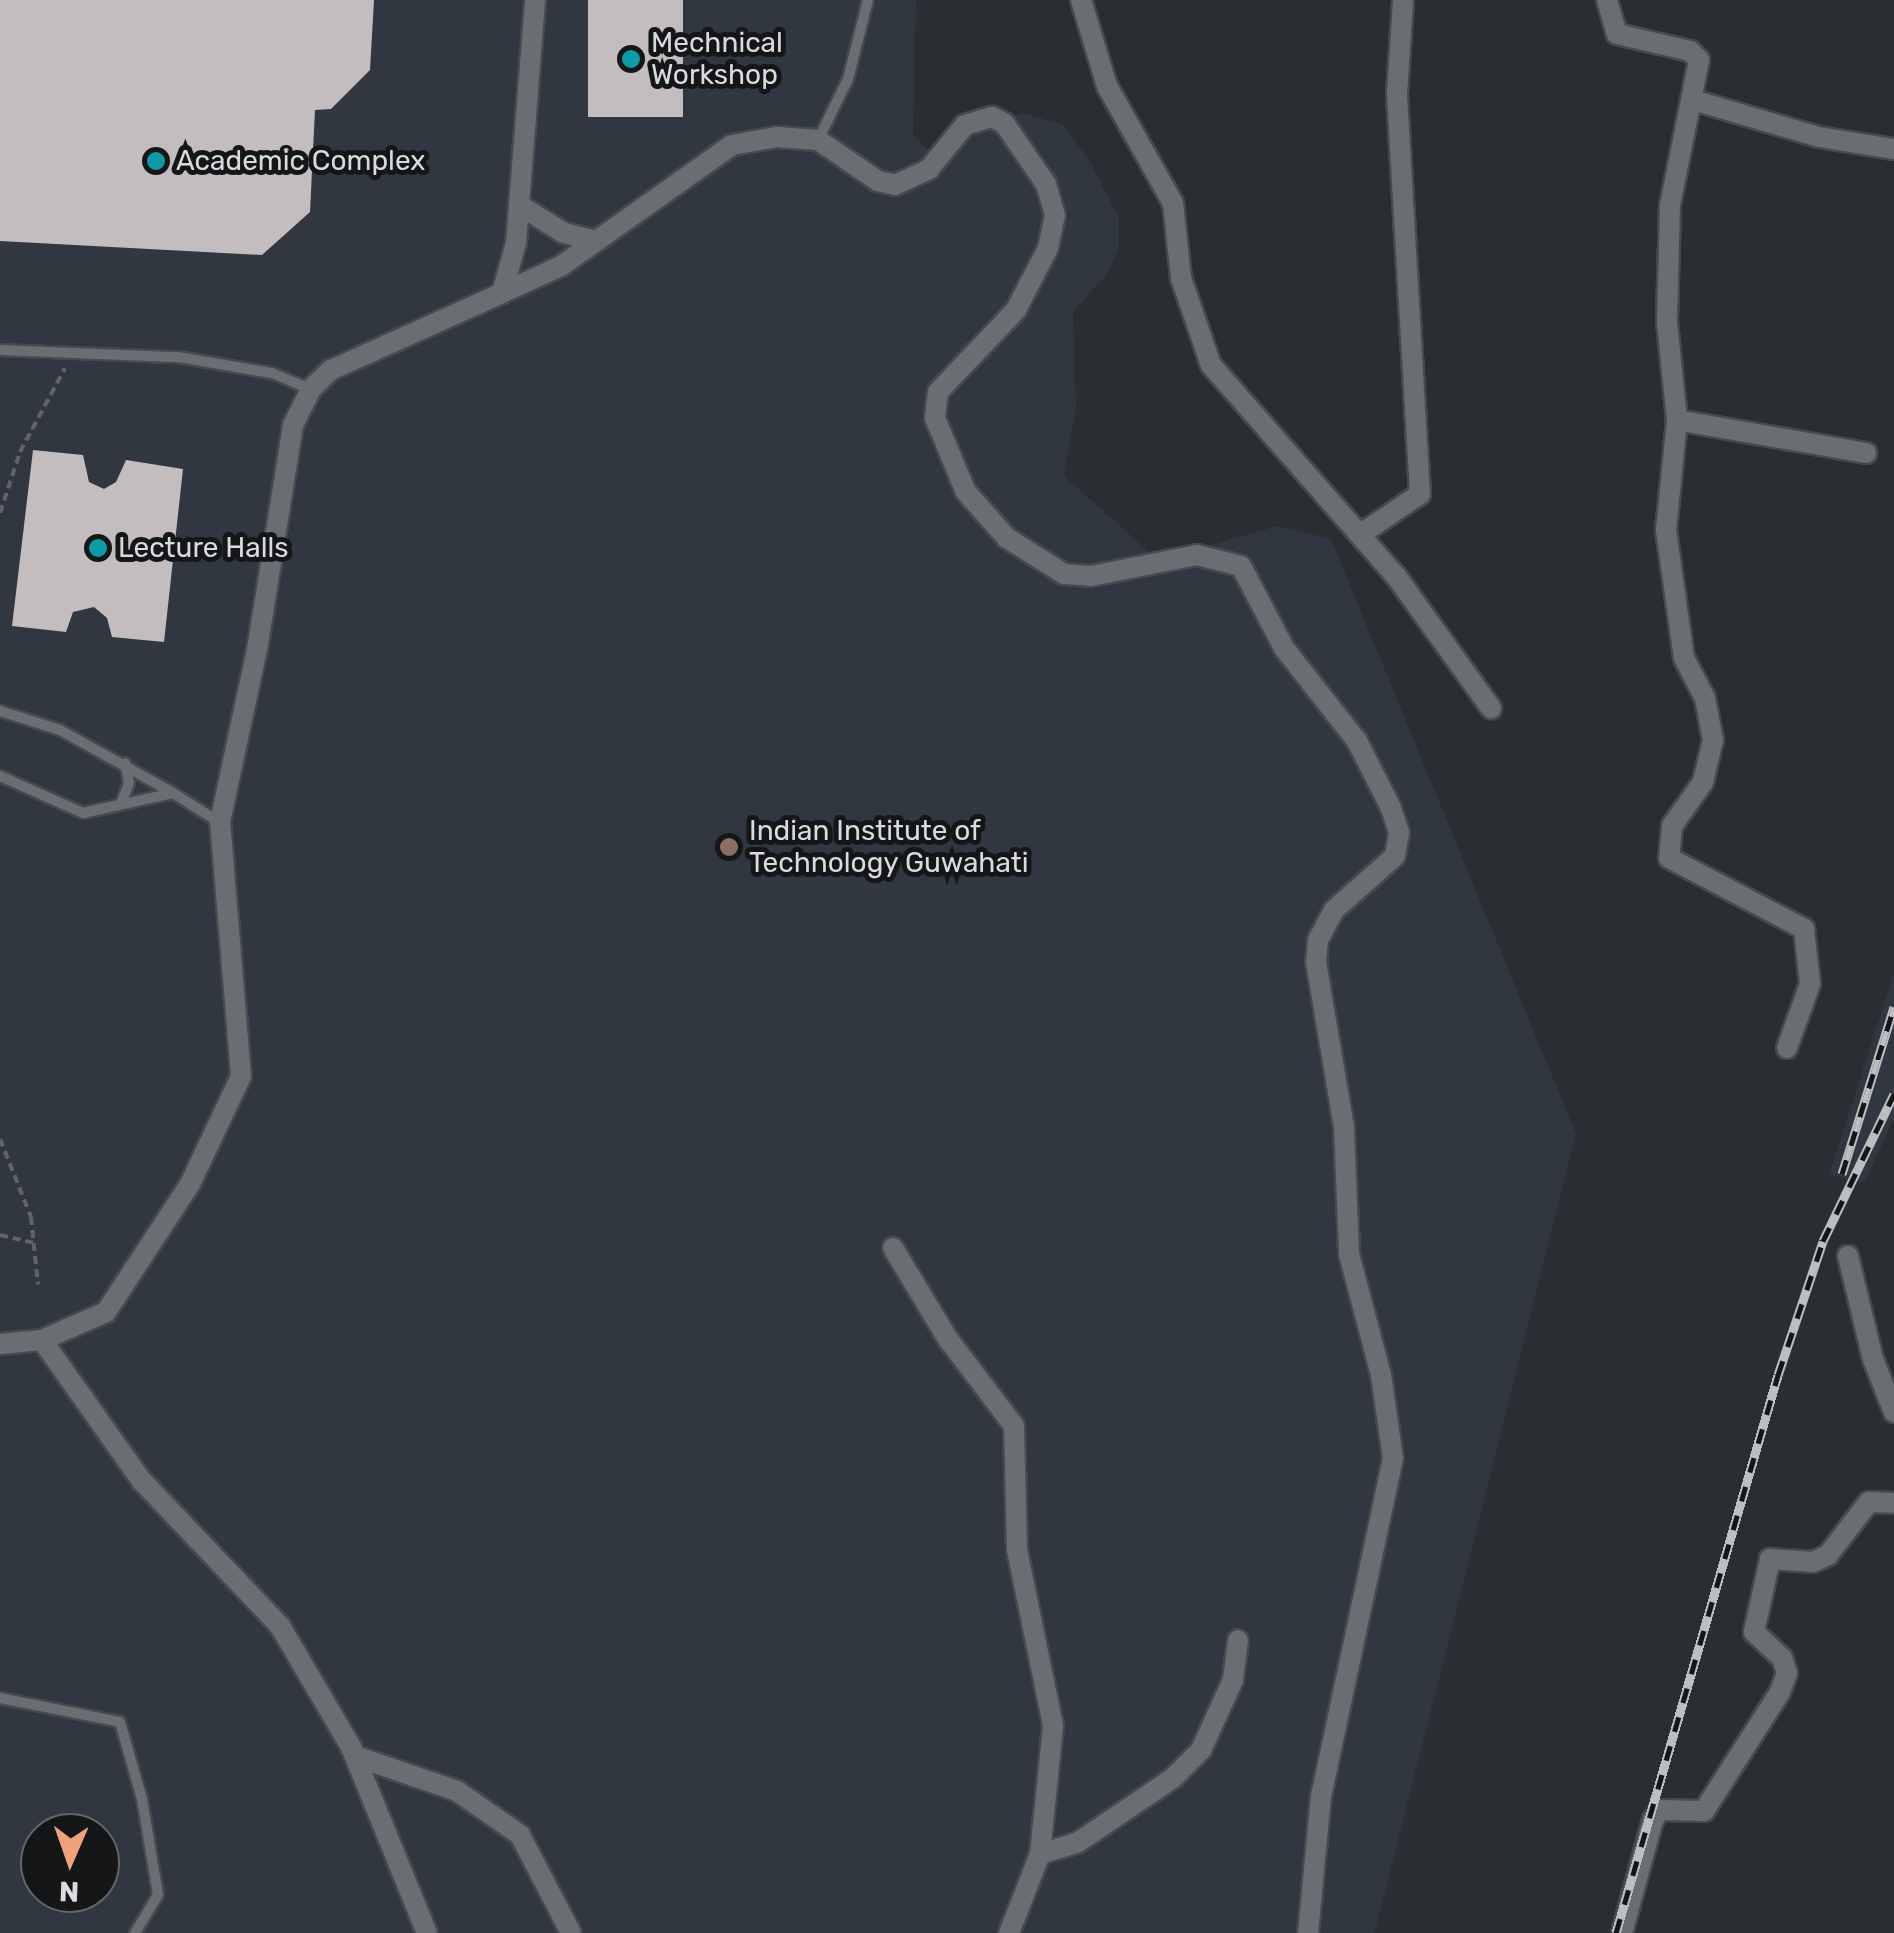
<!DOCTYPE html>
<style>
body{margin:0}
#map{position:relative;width:1894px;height:1933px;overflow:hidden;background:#2a2e32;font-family:Rubik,sans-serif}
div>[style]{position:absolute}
.built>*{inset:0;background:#303741}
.building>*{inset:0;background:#c4bdc0;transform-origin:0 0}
.path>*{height:4px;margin-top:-2px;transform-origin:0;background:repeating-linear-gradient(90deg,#606467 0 8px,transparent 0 13px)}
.roads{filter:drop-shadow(2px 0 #46494d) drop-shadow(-2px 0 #46494d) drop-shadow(0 2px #46494d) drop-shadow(0 -2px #46494d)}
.service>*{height:10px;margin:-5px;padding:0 5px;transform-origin:5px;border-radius:5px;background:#6a6e73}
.minor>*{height:20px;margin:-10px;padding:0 10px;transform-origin:10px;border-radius:10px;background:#6a6e73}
.rail>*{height:9px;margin-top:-4.5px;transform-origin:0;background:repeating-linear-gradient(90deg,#141618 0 15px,#bcbec1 0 30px);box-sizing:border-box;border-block:2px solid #bcbec1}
.dots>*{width:28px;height:28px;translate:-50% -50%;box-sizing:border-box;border:5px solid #141618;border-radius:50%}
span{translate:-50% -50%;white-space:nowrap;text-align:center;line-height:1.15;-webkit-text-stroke:10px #141618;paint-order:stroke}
.poi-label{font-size:28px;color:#d9dbde}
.left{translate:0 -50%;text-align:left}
.north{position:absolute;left:20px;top:1813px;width:100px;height:100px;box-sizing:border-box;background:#141618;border:2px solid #636567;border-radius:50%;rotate:182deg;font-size:28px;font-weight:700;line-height:40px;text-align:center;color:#d9dbde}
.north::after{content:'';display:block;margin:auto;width:35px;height:45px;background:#f0a27b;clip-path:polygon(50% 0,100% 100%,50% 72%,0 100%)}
</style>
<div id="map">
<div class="built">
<i style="clip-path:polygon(evenodd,0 0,916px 0,913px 135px,928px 150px,952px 153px,988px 123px,1023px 113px,1064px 125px,1092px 165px,1119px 218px,1119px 248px,1107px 275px,1073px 311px,1076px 408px,1064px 476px,1158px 560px,1277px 526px,1331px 539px,1576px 1134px,1375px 1933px,0 1933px,0 0,40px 1833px,100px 1833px,100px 1893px,40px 1893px,40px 1833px)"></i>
<i style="clip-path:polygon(1894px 973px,1894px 1118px,1865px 1182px,1829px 1175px)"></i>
</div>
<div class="building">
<i style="clip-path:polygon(0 0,374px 0,370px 70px,331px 109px,315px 110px,310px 212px,262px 255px,0 241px)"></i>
<i style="left:588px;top:0;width:95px;height:117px"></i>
<i style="clip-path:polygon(33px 450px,83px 455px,89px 482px,104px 489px,116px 482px,126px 460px,183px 469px,164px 642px,112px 637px,107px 618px,94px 607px,73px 612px,66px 632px,12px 626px)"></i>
</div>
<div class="path">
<i style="left:0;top:513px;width:64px;rotate:-71.8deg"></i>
<i style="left:20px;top:452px;width:95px;rotate:-61.8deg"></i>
<i style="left:0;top:1139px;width:84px;rotate:68.3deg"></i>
<i style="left:31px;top:1217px;width:68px;rotate:84.1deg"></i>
<i style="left:0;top:1235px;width:35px;rotate:13deg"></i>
</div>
<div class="roads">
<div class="service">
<i style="left:818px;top:140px;width:68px;rotate:-63.8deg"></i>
<i style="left:848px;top:79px;width:81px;rotate:-75.8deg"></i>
<i style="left:0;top:350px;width:178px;rotate:2.3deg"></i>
<i style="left:178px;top:357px;width:95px;rotate:9.7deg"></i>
<i style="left:272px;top:373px;width:41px;rotate:22.8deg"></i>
<i style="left:0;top:711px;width:63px;rotate:17.6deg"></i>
<i style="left:60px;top:730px;width:129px;rotate:29.1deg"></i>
<i style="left:0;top:776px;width:91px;rotate:24deg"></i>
<i style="left:83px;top:813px;width:92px;rotate:-12.5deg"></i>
<i style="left:173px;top:793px;width:54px;rotate:32.2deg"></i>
<i style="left:121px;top:804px;width:22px;rotate:-69deg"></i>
<i style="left:129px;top:783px;width:20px;rotate:-101deg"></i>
<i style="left:0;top:1698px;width:122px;rotate:11.3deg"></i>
<i style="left:120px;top:1722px;width:80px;rotate:74.1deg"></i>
<i style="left:142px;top:1799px;width:97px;rotate:80.5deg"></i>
<i style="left:158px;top:1895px;width:44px;rotate:121.2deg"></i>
</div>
<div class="minor">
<i style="left:1081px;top:0;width:90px;rotate:73.2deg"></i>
<i style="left:1107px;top:86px;width:134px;rotate:60.6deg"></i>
<i style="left:1173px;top:203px;width:75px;rotate:83.9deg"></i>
<i style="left:1181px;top:278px;width:92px;rotate:71deg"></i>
<i style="left:1211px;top:365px;width:281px;rotate:48.8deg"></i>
<i style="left:1396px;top:576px;width:163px;rotate:54.3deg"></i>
<i style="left:1607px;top:0;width:35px;rotate:74deg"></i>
<i style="left:1617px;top:34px;width:75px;rotate:13.1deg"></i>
<i style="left:1690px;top:51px;width:13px;rotate:45deg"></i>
<i style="left:1699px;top:60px;width:148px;rotate:101.3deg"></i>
<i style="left:1670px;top:205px;width:117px;rotate:91.5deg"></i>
<i style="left:1667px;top:322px;width:99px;rotate:84.2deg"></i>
<i style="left:1677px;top:420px;width:111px;rotate:95.7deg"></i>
<i style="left:1666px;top:530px;width:129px;rotate:82deg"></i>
<i style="left:1684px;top:658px;width:45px;rotate:62.3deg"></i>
<i style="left:1705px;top:698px;width:43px;rotate:79.2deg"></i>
<i style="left:1713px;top:740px;width:43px;rotate:103.4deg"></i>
<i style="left:1703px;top:782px;width:54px;rotate:125.2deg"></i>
<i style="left:1672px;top:826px;width:32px;rotate:95deg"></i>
<i style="left:1669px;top:858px;width:153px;rotate:27.7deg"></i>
<i style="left:1804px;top:929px;width:55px;rotate:83.8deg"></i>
<i style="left:1810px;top:984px;width:68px;rotate:109.8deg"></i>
<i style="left:1693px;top:100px;width:131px;rotate:16.4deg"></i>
<i style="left:1819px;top:137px;width:76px;rotate:9.1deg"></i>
<i style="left:519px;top:205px;width:53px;rotate:31.9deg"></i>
<i style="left:564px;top:233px;width:30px;rotate:14deg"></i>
<i style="left:502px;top:293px;width:65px;rotate:-24.6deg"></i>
<i style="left:561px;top:266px;width:209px;rotate:-35.3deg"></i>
<i style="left:732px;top:145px;width:46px;rotate:-10.1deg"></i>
<i style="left:777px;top:137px;width:41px;rotate:4.2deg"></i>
<i style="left:818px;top:140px;width:73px;rotate:34.3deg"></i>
<i style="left:878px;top:181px;width:17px;rotate:13deg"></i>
<i style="left:895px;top:185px;width:38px;rotate:-25deg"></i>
<i style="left:929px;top:169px;width:57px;rotate:-50.7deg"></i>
<i style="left:965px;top:125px;width:28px;rotate:-17deg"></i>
<i style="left:992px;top:117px;width:13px;rotate:27deg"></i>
<i style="left:1004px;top:123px;width:74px;rotate:55.5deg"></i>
<i style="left:1046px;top:184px;width:32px;rotate:74deg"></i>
<i style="left:1055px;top:215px;width:34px;rotate:102deg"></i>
<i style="left:1048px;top:248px;width:70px;rotate:117.3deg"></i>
<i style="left:1016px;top:310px;width:113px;rotate:133.6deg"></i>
<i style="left:938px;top:392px;width:26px;rotate:97deg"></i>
<i style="left:935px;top:418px;width:80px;rotate:67.3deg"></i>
<i style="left:966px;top:492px;width:62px;rotate:48.3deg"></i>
<i style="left:1007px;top:538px;width:67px;rotate:32.3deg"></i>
<i style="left:1064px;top:574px;width:27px;rotate:4deg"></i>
<i style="left:1091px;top:576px;width:108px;rotate:-11.2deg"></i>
<i style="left:1197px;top:555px;width:45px;rotate:14deg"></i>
<i style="left:1241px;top:566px;width:93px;rotate:62.3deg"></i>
<i style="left:1284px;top:648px;width:118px;rotate:51.9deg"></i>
<i style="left:1357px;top:741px;width:75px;rotate:63.1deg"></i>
<i style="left:1391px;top:808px;width:26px;rotate:72deg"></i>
<i style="left:1399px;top:833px;width:23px;rotate:100deg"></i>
<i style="left:1395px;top:856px;width:81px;rotate:138.5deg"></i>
<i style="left:1334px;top:910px;width:34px;rotate:118deg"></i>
<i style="left:1318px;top:940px;width:22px;rotate:95deg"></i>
<i style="left:1316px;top:962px;width:167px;rotate:80.4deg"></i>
<i style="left:1344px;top:1127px;width:127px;rotate:87.7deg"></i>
<i style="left:1349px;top:1254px;width:125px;rotate:75.2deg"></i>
<i style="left:1381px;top:1375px;width:84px;rotate:81.8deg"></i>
<i style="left:1393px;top:1458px;width:346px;rotate:102deg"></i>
<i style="left:1321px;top:1796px;width:138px;rotate:95.4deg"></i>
<i style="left:1677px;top:420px;width:192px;rotate:9.9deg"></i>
<i style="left:1361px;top:534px;width:71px;rotate:-34.1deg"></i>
<i style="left:1420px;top:494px;width:401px;rotate:-93.3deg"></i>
<i style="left:1397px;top:94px;width:94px;rotate:-86.3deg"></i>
<i style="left:893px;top:1248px;width:106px;rotate:58.9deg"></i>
<i style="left:948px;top:1339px;width:109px;rotate:52.8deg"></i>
<i style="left:1014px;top:1426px;width:124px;rotate:88.6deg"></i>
<i style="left:1017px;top:1550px;width:180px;rotate:78.4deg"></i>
<i style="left:1053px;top:1726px;width:129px;rotate:95.8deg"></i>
<i style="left:1040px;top:1854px;width:85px;rotate:111.4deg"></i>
<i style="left:1848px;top:1256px;width:106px;rotate:76.4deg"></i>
<i style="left:1873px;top:1359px;width:57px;rotate:68.4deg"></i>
<i style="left:42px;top:1340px;width:70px;rotate:-23.6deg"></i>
<i style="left:106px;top:1312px;width:153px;rotate:-56.7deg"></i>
<i style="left:190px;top:1184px;width:119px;rotate:-64.7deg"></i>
<i style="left:241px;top:1076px;width:255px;rotate:-94.7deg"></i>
<i style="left:220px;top:822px;width:176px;rotate:-77.9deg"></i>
<i style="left:257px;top:650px;width:228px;rotate:-80.9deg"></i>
<i style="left:293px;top:425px;width:40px;rotate:-63.4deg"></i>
<i style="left:311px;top:389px;width:28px;rotate:-44deg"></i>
<i style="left:331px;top:370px;width:188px;rotate:-24.2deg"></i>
<i style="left:502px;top:293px;width:52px;rotate:-74.4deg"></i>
<i style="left:516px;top:243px;width:244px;rotate:-85.5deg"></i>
<i style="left:0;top:1344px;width:42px;rotate:-5.4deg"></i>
<i style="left:42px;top:1340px;width:173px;rotate:54.7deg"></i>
<i style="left:142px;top:1481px;width:200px;rotate:46.4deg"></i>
<i style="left:280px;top:1626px;width:140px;rotate:59.6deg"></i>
<i style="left:351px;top:1747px;width:201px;rotate:67.8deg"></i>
<i style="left:355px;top:1756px;width:108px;rotate:18.9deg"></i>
<i style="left:457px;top:1791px;width:77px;rotate:34.9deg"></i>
<i style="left:520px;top:1835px;width:110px;rotate:62.5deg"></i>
<i style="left:1040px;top:1854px;width:39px;rotate:-17deg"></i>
<i style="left:1077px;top:1843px;width:116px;rotate:-34.1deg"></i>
<i style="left:1173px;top:1778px;width:40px;rotate:-45deg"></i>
<i style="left:1201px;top:1750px;width:77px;rotate:-65.4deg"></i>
<i style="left:1233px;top:1680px;width:40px;rotate:-82.9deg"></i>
<i style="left:1622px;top:1933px;width:117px;rotate:-74.7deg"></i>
<i style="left:1653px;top:1820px;width:12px;rotate:-55deg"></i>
<i style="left:1660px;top:1810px;width:44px;rotate:1.3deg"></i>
<i style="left:1704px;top:1811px;width:141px;rotate:-57.4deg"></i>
<i style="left:1780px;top:1692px;width:20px;rotate:-70deg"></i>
<i style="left:1787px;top:1673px;width:16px;rotate:-108deg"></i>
<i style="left:1782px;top:1658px;width:38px;rotate:-137deg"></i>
<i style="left:1754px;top:1632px;width:75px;rotate:-77.6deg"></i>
<i style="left:1770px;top:1559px;width:43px;rotate:4deg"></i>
<i style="left:1813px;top:1562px;width:17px;rotate:-25deg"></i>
<i style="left:1828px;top:1555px;width:67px;rotate:-52.3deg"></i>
<i style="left:1869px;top:1502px;width:25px;rotate:2deg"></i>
</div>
</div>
<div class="rail">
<i style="left:1842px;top:1174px;width:175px;rotate:-72.7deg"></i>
<i style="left:1616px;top:1933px;width:581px;rotate:-73.81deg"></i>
<i style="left:1778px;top:1375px;width:141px;rotate:-71.4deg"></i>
<i style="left:1823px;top:1241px;width:163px;rotate:-64.2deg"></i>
</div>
<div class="dots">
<i style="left:631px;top:59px;background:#0f9aa8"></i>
<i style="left:156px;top:161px;background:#0f9aa8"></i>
<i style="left:98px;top:548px;background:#0f9aa8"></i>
<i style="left:729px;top:847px;background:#8d6e63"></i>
</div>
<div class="poi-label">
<span class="left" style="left:651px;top:59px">Mechnical<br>Workshop</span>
<span class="left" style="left:176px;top:161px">Academic Complex</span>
<span class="left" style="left:118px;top:548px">Lecture Halls</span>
<span class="left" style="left:749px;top:847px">Indian Institute of<br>Technology Guwahati</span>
</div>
<div class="north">N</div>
</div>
